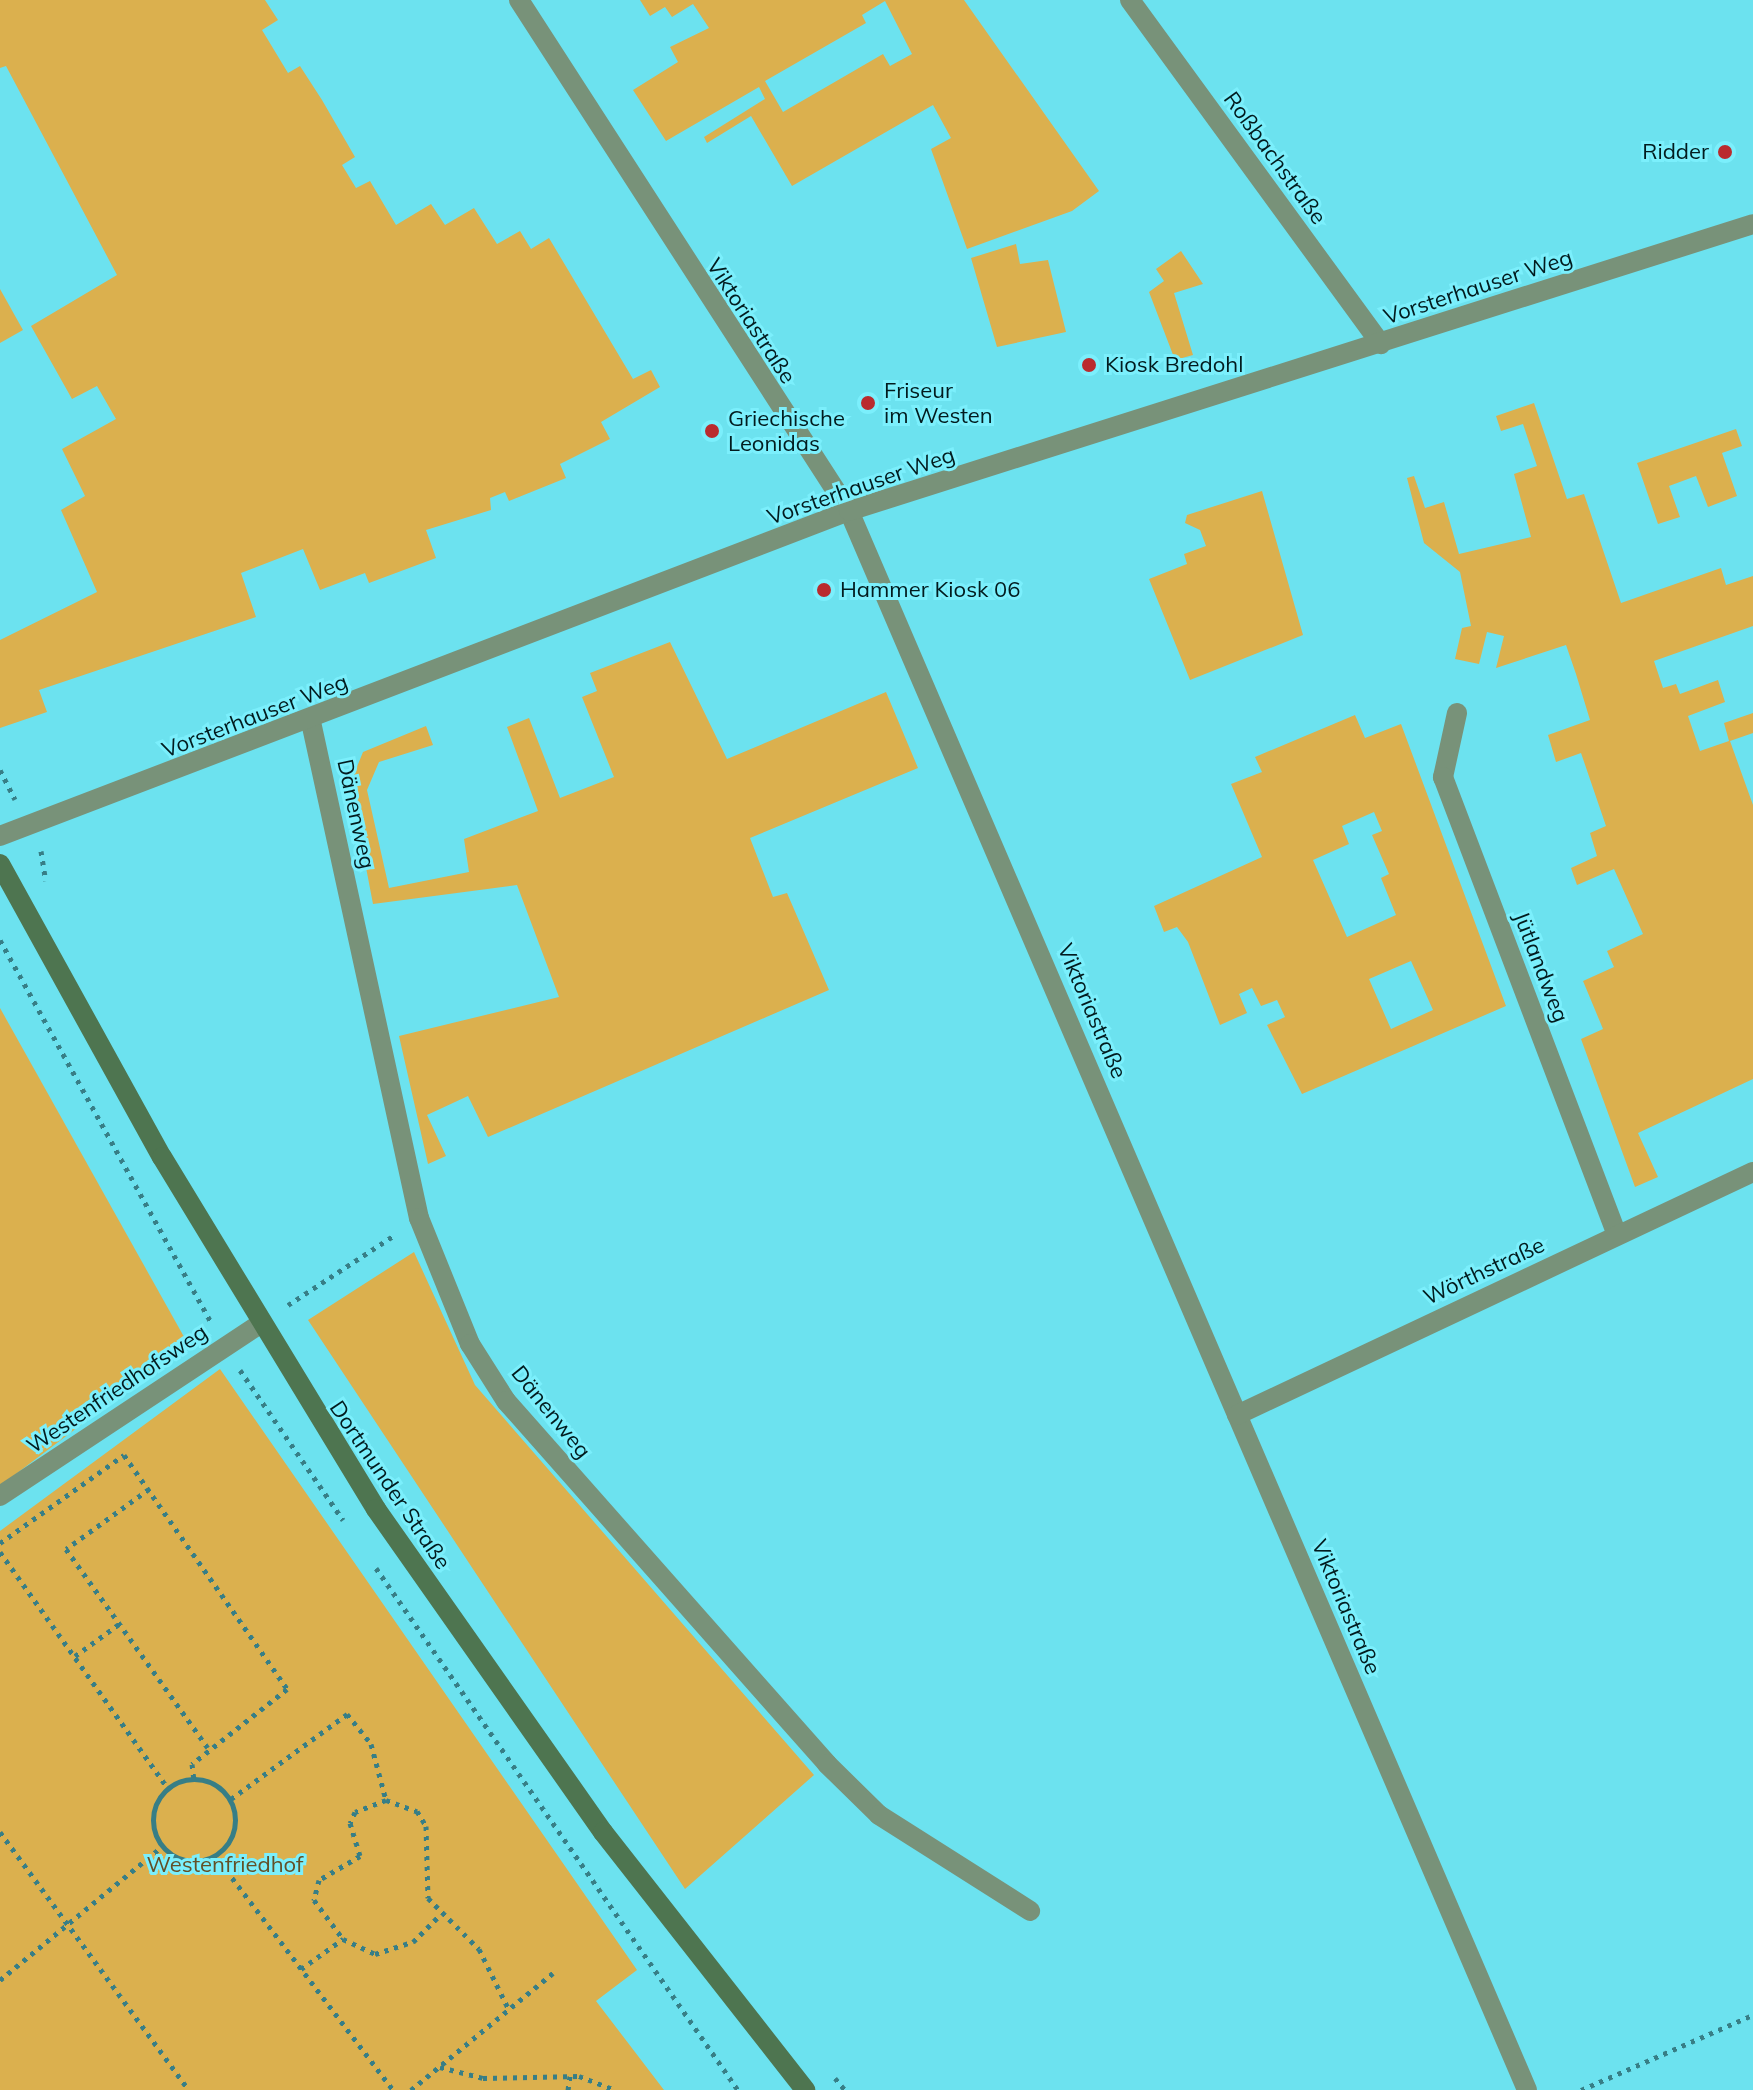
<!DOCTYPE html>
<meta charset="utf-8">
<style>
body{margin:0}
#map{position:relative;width:1753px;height:2090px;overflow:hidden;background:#6ce2ef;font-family:Mulish,sans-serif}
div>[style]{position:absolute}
.green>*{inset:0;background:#dbb04e}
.path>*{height:5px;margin-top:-2.5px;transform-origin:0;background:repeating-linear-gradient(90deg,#377e86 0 4px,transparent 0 10px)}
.path>.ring{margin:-2.5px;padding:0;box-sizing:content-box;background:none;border:5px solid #377e86;border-radius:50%}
.minor>*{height:20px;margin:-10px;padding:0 10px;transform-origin:10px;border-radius:10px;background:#789279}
.secondary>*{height:20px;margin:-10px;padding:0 10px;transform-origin:10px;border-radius:10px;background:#4e7550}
.dots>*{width:22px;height:22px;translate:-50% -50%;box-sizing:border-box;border:4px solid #7beffc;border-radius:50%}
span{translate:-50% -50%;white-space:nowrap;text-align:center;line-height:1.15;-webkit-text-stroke:6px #7beffc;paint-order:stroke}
.poi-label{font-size:22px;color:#021b1e}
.right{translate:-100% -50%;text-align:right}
.left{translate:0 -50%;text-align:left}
.street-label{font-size:22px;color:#021b1e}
.park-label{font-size:22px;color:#635027}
</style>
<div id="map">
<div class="green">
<i style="clip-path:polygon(0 0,265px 0,278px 20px,262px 30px,288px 73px,300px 66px,322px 100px,355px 157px,342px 165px,356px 188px,370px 181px,396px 225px,431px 204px,445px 225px,474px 208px,497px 244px,520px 231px,531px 249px,549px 238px,633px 379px,651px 370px,660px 387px,601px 422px,610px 439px,560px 464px,566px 478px,509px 501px,505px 492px,490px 498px,491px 510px,426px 530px,436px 558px,369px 583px,365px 573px,320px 590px,303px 549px,241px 573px,256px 617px,39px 690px,47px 712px,0 728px,0 640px,97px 592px,61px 510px,85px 496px,62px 449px,116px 419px,97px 386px,72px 399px,31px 326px,117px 275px,6px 66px,0 68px)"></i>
<i style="clip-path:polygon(evenodd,640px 0,964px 0,1099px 191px,1072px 211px,967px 249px,931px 149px,951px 138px,933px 105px,792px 186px,751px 116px,707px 143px,704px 137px,765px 99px,759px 87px,666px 141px,633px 90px,678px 62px,670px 47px,709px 28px,693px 4px,672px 17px,665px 7px,650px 16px,640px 0,885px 1px,912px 54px,890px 66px,883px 54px,783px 112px,765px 81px,866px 23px,862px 15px,885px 1px)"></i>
<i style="clip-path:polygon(1016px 244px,1020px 264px,1048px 260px,1066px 332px,997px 347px,971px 258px)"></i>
<i style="clip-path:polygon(1181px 251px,1203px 284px,1174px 293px,1193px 355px,1175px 360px,1149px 292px,1164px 281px,1156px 269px)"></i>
<i style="clip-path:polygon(0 289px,23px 330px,0 343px)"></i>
<i style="clip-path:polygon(1534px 403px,1567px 499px,1584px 494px,1621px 603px,1721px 568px,1726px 585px,1753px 576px,1753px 626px,1654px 661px,1663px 688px,1676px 684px,1680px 694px,1718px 680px,1725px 702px,1688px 716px,1700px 751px,1729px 741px,1724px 723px,1753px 713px,1753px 733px,1730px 741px,1753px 805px,1753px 1079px,1638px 1133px,1658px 1177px,1635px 1187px,1581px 1039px,1603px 1029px,1583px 981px,1614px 967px,1607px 951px,1643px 934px,1614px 869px,1577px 885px,1571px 868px,1597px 856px,1590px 833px,1606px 826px,1581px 753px,1556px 762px,1548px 735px,1590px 720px,1576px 674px,1566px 645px,1496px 668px,1504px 636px,1487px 632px,1479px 664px,1455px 659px,1462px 628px,1471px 626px,1460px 572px,1424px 543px,1407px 478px,1414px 476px,1425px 508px,1444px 502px,1459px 554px,1531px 537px,1514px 474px,1537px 466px,1523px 424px,1501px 431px,1496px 416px)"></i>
<i style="clip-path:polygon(1736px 429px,1742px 446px,1722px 453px,1737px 496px,1708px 507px,1696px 476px,1669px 486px,1680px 517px,1658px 524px,1637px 463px)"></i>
<i style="clip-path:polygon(1262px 491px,1303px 635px,1190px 680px,1149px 579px,1187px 564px,1184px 554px,1206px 546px,1200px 530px,1185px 523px,1187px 515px)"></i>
<i style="clip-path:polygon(670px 642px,727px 759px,886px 692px,918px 768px,750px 838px,773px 897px,787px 893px,829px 990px,488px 1137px,468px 1096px,427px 1115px,446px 1156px,428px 1164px,399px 1036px,559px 997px,517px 885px,373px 904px,350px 784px,363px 752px,426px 726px,433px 745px,379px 762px,367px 790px,389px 888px,469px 872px,464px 839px,538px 811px,507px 727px,529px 718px,560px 798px,614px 777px,582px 697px,597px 691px,590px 673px)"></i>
<i style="clip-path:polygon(evenodd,1355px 715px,1365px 738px,1401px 724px,1506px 1006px,1302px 1094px,1267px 1025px,1285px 1017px,1277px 1000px,1261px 1006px,1252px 988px,1239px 994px,1247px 1013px,1220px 1025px,1188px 942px,1177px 927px,1164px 932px,1154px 906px,1262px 857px,1231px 784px,1262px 772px,1255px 757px,1355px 715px,1374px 812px,1382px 831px,1372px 835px,1389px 874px,1381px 878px,1396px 915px,1347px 937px,1313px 860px,1349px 844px,1342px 826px,1374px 812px,1355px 715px,1411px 961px,1433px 1010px,1391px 1029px,1369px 979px,1411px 961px)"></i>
<i style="clip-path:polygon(0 1008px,188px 1344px,0 1486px)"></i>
<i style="clip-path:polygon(414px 1252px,475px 1385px,814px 1775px,685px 1889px,308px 1320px)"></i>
<i style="clip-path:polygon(220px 1369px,637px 1970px,596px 2001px,664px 2090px,0 2090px,0 1531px)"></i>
</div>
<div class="path">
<i style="left:0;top:770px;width:33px;rotate:63deg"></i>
<i style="left:41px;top:851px;width:30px;rotate:81deg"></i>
<i style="left:0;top:940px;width:435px;rotate:61.1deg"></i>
<i style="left:288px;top:1305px;width:126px;rotate:-33.3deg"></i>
<i style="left:240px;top:1370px;width:182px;rotate:55.5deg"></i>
<i style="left:149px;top:1489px;width:102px;rotate:144.1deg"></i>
<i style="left:66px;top:1549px;width:244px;rotate:54.5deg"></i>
<i style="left:0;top:1543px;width:152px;rotate:-35.4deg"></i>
<i style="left:124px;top:1455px;width:285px;rotate:55.1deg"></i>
<i style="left:287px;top:1689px;width:121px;rotate:141.7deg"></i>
<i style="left:192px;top:1764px;width:17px;rotate:83deg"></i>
<i style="left:0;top:1552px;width:292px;rotate:54.6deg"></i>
<i style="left:376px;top:1568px;width:635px;rotate:55.26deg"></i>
<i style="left:75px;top:1656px;width:54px;rotate:-36deg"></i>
<i class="ring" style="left:153px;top:1779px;width:77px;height:77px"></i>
<i style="left:231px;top:1799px;width:144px;rotate:-36.2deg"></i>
<i style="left:347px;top:1714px;width:38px;rotate:51deg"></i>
<i style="left:371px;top:1744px;width:58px;rotate:75deg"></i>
<i style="left:386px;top:1800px;width:33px;rotate:20deg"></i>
<i style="left:417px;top:1811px;width:17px;rotate:59deg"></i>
<i style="left:426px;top:1826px;width:72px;rotate:88.4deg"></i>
<i style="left:428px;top:1898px;width:72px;rotate:45deg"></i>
<i style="left:479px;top:1949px;width:68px;rotate:63.8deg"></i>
<i style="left:386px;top:1800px;width:33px;rotate:159deg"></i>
<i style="left:355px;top:1812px;width:12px;rotate:114deg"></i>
<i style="left:350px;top:1823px;width:34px;rotate:73deg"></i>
<i style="left:360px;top:1856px;width:48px;rotate:149.7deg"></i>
<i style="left:319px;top:1880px;width:21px;rotate:104deg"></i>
<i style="left:314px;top:1900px;width:49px;rotate:53.4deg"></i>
<i style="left:343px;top:1939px;width:35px;rotate:25deg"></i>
<i style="left:375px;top:1954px;width:40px;rotate:-18deg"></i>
<i style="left:413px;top:1942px;width:38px;rotate:-45deg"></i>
<i style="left:0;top:1832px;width:320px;rotate:53.8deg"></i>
<i style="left:214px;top:1854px;width:296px;rotate:52.8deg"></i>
<i style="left:301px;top:1969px;width:52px;rotate:-35.5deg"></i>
<i style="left:0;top:1980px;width:207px;rotate:-39.5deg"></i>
<i style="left:440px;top:2067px;width:44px;rotate:14.3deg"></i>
<i style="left:483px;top:2078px;width:96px;rotate:-1.2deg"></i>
<i style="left:579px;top:2076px;width:39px;rotate:21deg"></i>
<i style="left:835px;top:2078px;width:16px;rotate:50deg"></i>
<i style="left:411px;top:2090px;width:184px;rotate:-39.5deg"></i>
<i style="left:568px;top:2090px;width:14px;rotate:-82deg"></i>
<i style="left:1581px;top:2090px;width:188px;rotate:-23.6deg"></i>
</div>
<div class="minor">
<i style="left:519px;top:0;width:608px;rotate:57.15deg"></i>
<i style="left:849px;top:511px;width:1718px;rotate:66.76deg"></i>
<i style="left:1130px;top:0;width:426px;rotate:53.9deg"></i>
<i style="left:1457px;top:713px;width:66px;rotate:102.3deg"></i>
<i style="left:1443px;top:777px;width:489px;rotate:69.2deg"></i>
<i style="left:311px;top:722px;width:508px;rotate:77.72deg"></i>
<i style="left:419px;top:1218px;width:136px;rotate:68deg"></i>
<i style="left:470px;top:1344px;width:67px;rotate:57.7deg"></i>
<i style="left:506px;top:1401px;width:485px;rotate:48.5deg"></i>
<i style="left:827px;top:1764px;width:73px;rotate:44.4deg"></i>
<i style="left:879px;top:1815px;width:179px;rotate:32.4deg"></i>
<i style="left:0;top:836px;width:909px;rotate:-20.95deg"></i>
<i style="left:849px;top:511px;width:948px;rotate:-17.61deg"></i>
<i style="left:1237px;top:1415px;width:570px;rotate:-25.22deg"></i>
<i style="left:0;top:1496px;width:312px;rotate:-33.5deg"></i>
</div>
<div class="secondary">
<i style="left:0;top:864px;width:335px;rotate:61.1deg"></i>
<i style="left:162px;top:1157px;width:412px;rotate:58.7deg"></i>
<i style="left:376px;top:1509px;width:395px;rotate:54.9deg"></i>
<i style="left:603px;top:1832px;width:328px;rotate:51.9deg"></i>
</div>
<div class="dots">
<i style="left:1725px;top:152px;background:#ba2b2e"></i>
<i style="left:1089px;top:365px;background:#ba2b2e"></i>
<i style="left:868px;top:403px;background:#ba2b2e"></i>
<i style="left:712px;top:431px;background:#ba2b2e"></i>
<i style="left:824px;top:590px;background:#ba2b2e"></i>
</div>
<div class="poi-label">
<span class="right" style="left:1709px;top:152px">Ridder</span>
<span class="left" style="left:1105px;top:365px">Kiosk Bredohl</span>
<span class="left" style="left:884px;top:403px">Friseur<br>im Westen</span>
<span class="left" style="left:728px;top:431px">Griechische<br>Leonidas</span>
<span class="left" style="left:840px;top:590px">Hammer Kiosk 06</span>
</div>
<div class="street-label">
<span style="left:1275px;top:158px;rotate:54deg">Roßbachstraße</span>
<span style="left:1478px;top:287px;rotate:-18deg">Vorsterhauser Weg</span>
<span style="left:751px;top:321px;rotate:57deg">Viktoriastraße</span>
<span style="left:861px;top:486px;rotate:-19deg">Vorsterhauser Weg</span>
<span style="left:255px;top:716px;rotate:-21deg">Vorsterhauser Weg</span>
<span style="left:356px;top:814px;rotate:78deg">Dänenweg</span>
<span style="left:1541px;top:967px;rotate:69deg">Jütlandweg</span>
<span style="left:1092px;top:1011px;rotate:67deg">Viktoriastraße</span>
<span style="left:1484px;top:1271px;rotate:-25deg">Wörthstraße</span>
<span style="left:117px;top:1389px;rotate:-34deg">Westenfriedhofsweg</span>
<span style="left:551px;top:1412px;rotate:51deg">Dänenweg</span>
<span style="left:390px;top:1485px;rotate:56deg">Dortmunder Straße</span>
<span style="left:1346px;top:1607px;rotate:67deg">Viktoriastraße</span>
</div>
<div class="park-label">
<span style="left:225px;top:1865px">Westenfriedhof</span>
</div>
</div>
